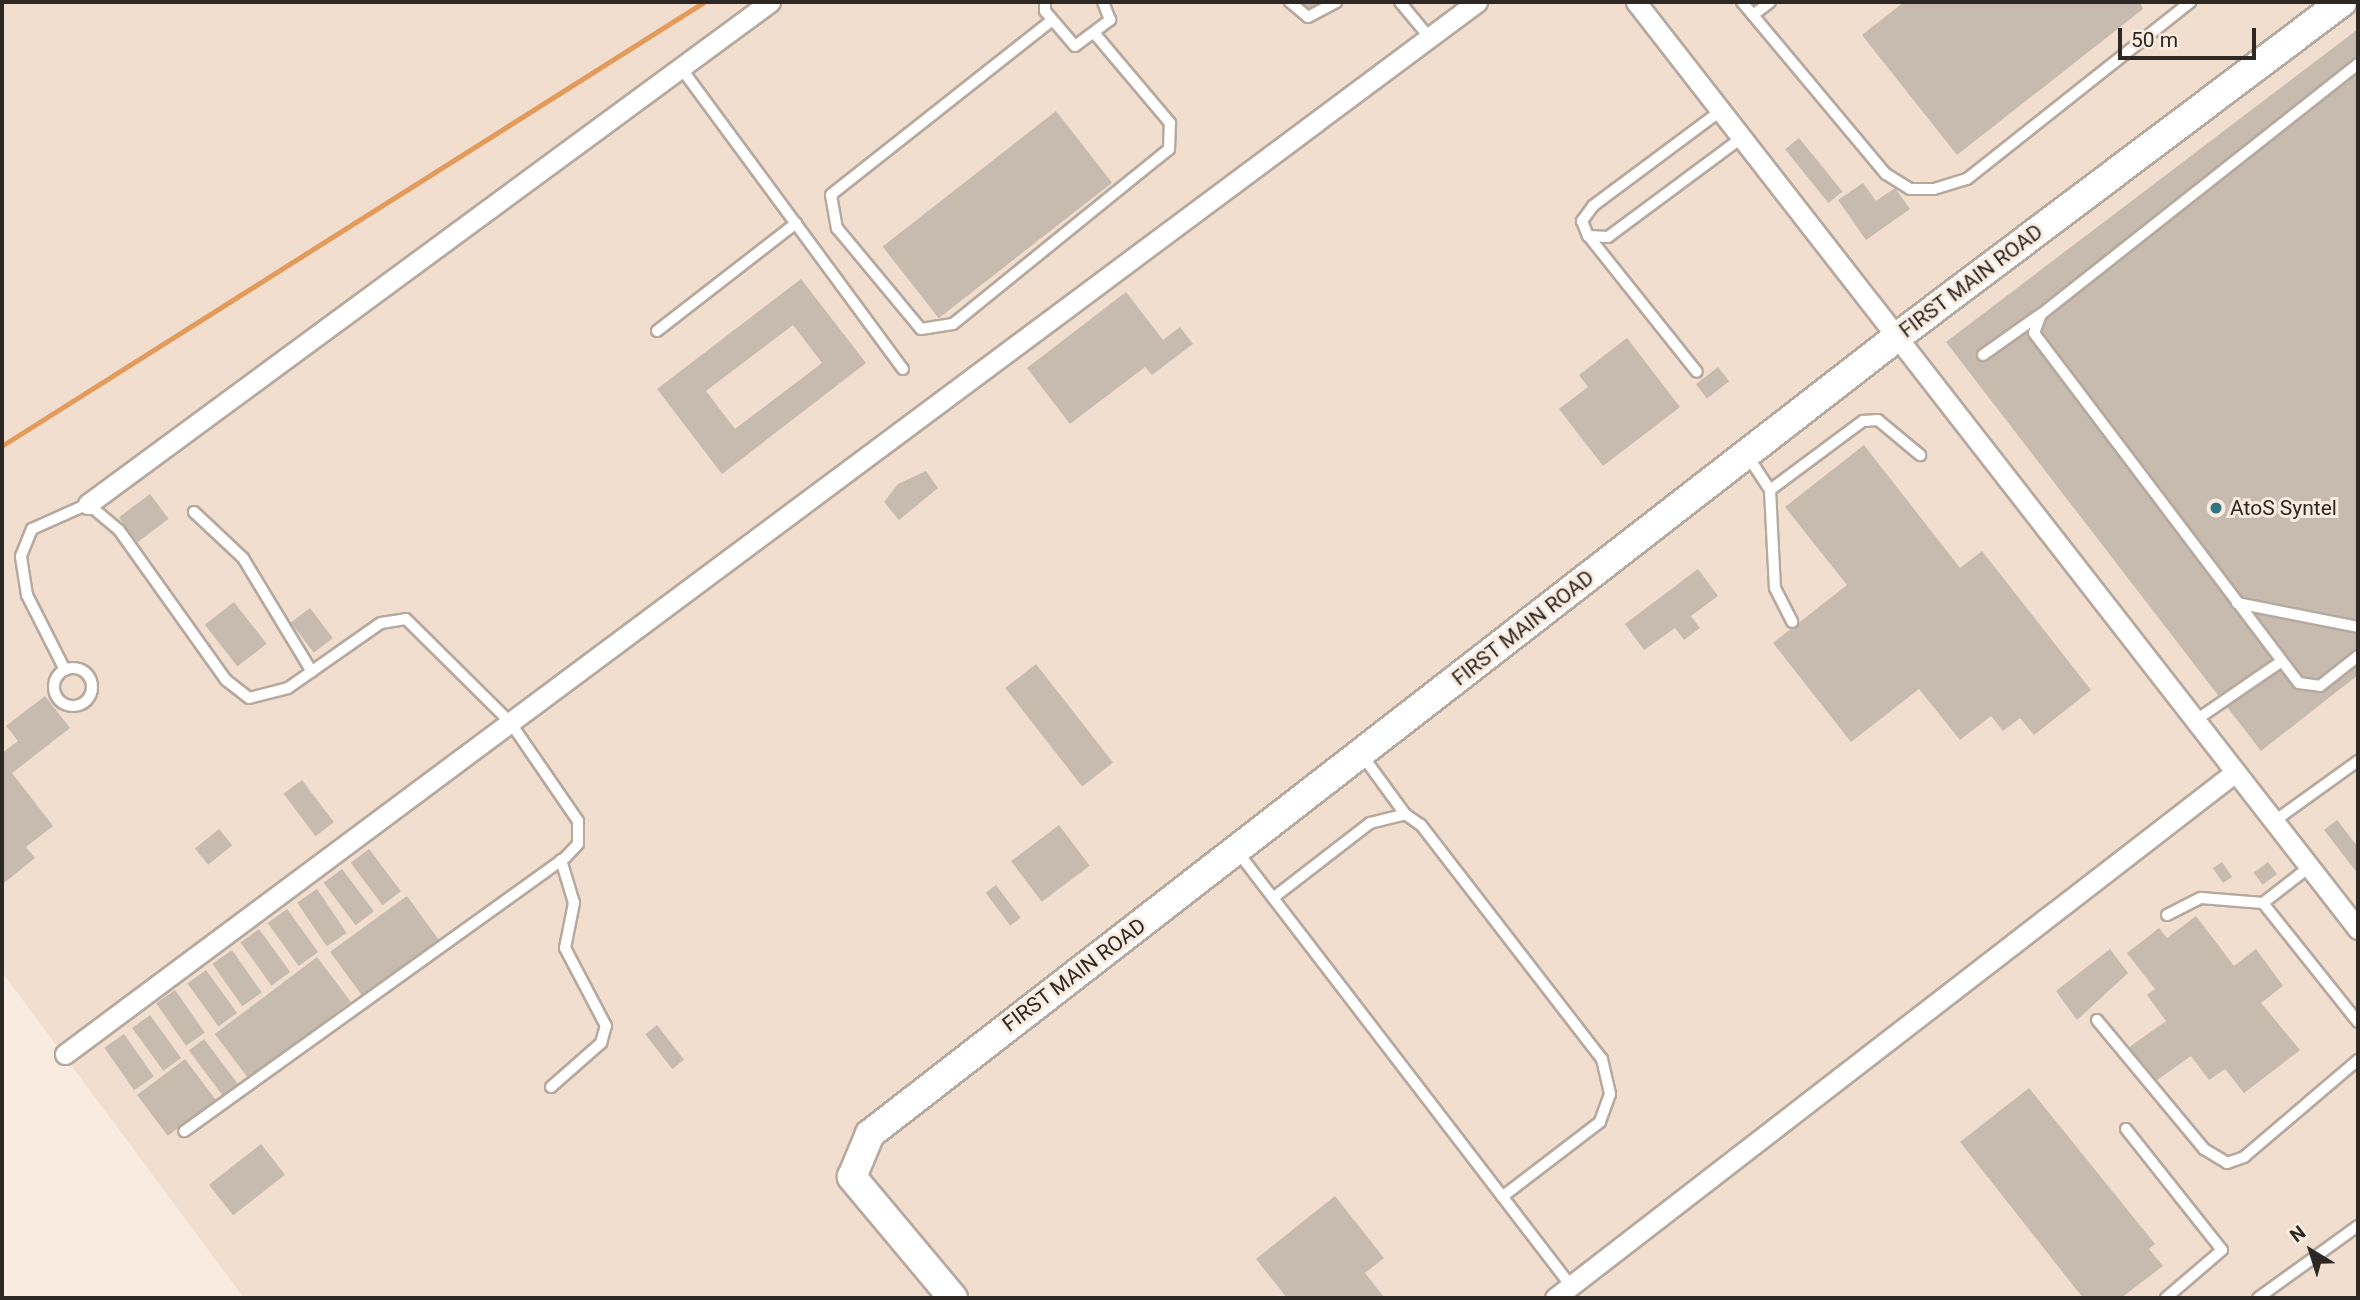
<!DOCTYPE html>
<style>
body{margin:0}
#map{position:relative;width:2360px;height:1300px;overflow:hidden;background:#f9ebdf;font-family:Roboto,sans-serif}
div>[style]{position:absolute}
.built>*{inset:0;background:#f2dece}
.stream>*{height:5px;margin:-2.5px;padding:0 2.5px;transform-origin:2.5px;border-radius:2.5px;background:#e29b5b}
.building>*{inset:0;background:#c7baaf;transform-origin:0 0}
.roads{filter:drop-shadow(2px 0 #b6a99e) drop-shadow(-2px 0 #b6a99e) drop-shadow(0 2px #b6a99e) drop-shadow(0 -2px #b6a99e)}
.lane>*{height:10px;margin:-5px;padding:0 5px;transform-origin:5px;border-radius:5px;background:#fff}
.lane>.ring{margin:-5px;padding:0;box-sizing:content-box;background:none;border:10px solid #fff;border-radius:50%}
.street>*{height:19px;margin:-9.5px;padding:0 9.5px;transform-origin:9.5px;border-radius:9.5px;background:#fff}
.secondary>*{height:28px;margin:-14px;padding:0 14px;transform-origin:14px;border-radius:14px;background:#fff}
.dots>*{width:19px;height:19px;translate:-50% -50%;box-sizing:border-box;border:4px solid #f9ebdf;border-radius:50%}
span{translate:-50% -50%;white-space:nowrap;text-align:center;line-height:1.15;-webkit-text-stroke:6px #f9ebdf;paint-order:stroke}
.street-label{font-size:21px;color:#2d2823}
.poi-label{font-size:21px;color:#2d2823}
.left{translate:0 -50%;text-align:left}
.frame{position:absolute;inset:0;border:4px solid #2d2823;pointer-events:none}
.north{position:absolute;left:2276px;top:1216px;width:70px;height:70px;-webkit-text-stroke:5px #f9ebdf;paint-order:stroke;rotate:322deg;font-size:19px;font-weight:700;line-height:28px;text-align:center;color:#2d2823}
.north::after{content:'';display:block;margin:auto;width:24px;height:32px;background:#2d2823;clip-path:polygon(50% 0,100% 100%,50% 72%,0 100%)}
.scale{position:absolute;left:2118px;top:28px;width:138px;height:32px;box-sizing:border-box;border:4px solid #2d2823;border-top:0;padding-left:9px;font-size:21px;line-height:24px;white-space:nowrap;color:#2d2823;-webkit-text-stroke:5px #f9ebdf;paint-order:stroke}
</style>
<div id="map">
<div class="built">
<i style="clip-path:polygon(2px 2px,2358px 2px,2358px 1298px,244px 1298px,2px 972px)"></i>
</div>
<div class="stream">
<i style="left:3px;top:445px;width:829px;rotate:-32.29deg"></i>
</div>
<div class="building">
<i style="clip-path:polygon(1295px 2px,1320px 2px,1304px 14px)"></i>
<i style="clip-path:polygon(1904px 2px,2140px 2px,2143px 9px,1957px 155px,1862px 35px)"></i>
<i style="clip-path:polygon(2358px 29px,2358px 675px,2261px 751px,1946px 342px)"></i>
<i style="left:1056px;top:111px;width:91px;height:220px;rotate:52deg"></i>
<i style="left:1799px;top:138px;width:69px;height:18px;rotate:51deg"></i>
<i style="clip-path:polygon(1863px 183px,1876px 201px,1895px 188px,1910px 209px,1866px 240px,1838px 200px)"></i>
<i style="clip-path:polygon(evenodd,801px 279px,866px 363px,722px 474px,657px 389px,801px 279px,793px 325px,822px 363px,735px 429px,706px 391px,793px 325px)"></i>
<i style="clip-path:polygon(1126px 292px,1163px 340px,1180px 327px,1193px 344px,1152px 375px,1145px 367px,1070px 424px,1027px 368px)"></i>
<i style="clip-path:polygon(1627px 338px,1680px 407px,1603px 466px,1559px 409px,1588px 387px,1579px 375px)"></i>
<i style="left:1718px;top:367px;width:18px;height:28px;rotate:52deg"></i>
<i style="clip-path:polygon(1864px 445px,1960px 568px,1982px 551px,2091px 690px,2034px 735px,2020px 718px,2003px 731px,1991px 716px,1960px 740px,1919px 689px,1851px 742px,1773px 643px,1847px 585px,1785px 507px)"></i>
<i style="clip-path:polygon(926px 471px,938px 488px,899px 520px,884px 502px,898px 484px)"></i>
<i style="left:150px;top:494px;width:31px;height:39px;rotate:53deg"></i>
<i style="clip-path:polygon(1698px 569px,1718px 596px,1691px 616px,1700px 628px,1684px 640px,1675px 628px,1644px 650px,1625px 624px)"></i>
<i style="left:234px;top:602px;width:53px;height:37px;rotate:52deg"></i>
<i style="left:310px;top:608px;width:38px;height:24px;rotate:53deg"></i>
<i style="left:1036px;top:664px;width:125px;height:39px;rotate:52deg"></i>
<i style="clip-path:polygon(45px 696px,70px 728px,12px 773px,53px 826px,26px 847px,35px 858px,4px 883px,2px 753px,18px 741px,6px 726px)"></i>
<i style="left:302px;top:780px;width:53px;height:23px;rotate:53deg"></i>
<i style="clip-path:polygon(2337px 820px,2358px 847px,2358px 874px,2324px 830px)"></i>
<i style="left:1059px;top:825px;width:51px;height:60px;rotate:53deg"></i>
<i style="left:219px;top:829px;width:21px;height:31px;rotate:51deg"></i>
<i style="left:369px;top:849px;width:53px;height:23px;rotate:53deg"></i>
<i style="left:2222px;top:862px;width:18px;height:11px;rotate:56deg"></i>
<i style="left:2268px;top:862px;width:15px;height:18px;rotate:53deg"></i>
<i style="left:342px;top:869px;width:53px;height:23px;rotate:53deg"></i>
<i style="left:996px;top:885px;width:41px;height:13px;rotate:53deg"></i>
<i style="left:317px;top:889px;width:53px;height:24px;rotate:56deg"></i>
<i style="left:407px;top:896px;width:54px;height:95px;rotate:54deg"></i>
<i style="left:287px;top:909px;width:53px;height:24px;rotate:54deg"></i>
<i style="clip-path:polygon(2196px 916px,2234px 966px,2256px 949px,2283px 986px,2261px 1003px,2300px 1050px,2244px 1093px,2225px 1069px,2209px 1080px,2191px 1056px,2153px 1083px,2128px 1048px,2166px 1021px,2147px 995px,2155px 989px,2127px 953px,2159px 928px,2167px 938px)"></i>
<i style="left:259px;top:929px;width:53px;height:23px;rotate:54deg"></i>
<i style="clip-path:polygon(2110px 949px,2128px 973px,2077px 1020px,2056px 991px)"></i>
<i style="left:232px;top:950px;width:52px;height:24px;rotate:55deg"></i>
<i style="left:317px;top:957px;width:56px;height:128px;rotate:53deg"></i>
<i style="left:206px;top:970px;width:53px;height:23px;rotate:54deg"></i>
<i style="left:175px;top:990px;width:52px;height:23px;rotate:55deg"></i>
<i style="left:150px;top:1015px;width:53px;height:22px;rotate:54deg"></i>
<i style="left:657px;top:1025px;width:44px;height:15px;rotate:52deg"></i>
<i style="left:124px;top:1034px;width:52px;height:24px;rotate:55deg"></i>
<i style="left:204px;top:1039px;width:56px;height:19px;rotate:53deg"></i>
<i style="left:185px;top:1059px;width:51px;height:60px;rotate:53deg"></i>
<i style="clip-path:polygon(2029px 1088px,2155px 1244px,2149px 1249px,2163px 1266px,2121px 1298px,2083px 1298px,1960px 1142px)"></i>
<i style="left:261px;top:1144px;width:39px;height:66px;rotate:52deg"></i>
<i style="clip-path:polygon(1335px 1196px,1384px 1258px,1365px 1273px,1384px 1297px,1287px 1298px,1256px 1259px)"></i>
</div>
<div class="roads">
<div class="lane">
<i style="left:1045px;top:2px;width:9px;rotate:90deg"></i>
<i style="left:1045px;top:11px;width:46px;rotate:49.4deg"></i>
<i style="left:1075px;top:46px;width:44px;rotate:-36.6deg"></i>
<i style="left:1110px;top:20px;width:19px;rotate:-111deg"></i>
<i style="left:1290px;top:2px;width:23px;rotate:40deg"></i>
<i style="left:1308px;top:17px;width:32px;rotate:-28deg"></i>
<i style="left:1400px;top:2px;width:45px;rotate:50.4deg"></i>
<i style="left:1742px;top:2px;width:224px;rotate:50.1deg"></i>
<i style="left:1886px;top:174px;width:28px;rotate:32deg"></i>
<i style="left:1910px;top:189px;width:24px"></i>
<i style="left:1934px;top:189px;width:34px;rotate:-17deg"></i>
<i style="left:1967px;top:179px;width:285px;rotate:-38.4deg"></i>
<i style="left:1753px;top:15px;width:21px;rotate:-37deg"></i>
<i style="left:1051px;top:21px;width:280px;rotate:141.7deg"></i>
<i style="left:831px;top:195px;width:34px;rotate:80deg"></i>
<i style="left:837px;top:228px;width:131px;rotate:50.3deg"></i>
<i style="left:921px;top:329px;width:32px;rotate:-9deg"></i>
<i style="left:953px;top:324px;width:278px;rotate:-39deg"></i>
<i style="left:1169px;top:149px;width:26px;rotate:-88deg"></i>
<i style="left:1170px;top:123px;width:116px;rotate:-130.1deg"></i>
<i style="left:2358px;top:64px;width:404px;rotate:141.7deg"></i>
<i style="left:2041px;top:314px;width:20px;rotate:110deg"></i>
<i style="left:2034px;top:333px;width:439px;rotate:52.9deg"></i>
<i style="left:2299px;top:683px;width:21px;rotate:8deg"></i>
<i style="left:2320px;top:686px;width:48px;rotate:-38.3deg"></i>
<i style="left:681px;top:68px;width:374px;rotate:53.6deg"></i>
<i style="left:1719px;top:112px;width:157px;rotate:143.3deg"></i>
<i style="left:1593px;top:206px;width:19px;rotate:126deg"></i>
<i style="left:1582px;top:221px;width:16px;rotate:68deg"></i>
<i style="left:1588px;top:236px;width:20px;rotate:3deg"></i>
<i style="left:1608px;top:237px;width:164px;rotate:-36.6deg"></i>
<i style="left:1590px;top:238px;width:171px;rotate:51.4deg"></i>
<i style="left:657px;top:331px;width:176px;rotate:-37.8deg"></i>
<i style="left:1983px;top:355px;width:67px;rotate:-35.3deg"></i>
<i style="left:1747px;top:455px;width:42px;rotate:56.7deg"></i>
<i style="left:1770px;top:490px;width:98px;rotate:87.1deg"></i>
<i style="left:1775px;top:588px;width:38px;rotate:63deg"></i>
<i style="left:1770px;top:490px;width:116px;rotate:-36.6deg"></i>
<i style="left:1863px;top:421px;width:15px;rotate:-4deg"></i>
<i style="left:1878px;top:420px;width:55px;rotate:39.8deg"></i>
<i style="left:194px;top:512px;width:67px;rotate:43.2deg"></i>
<i style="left:243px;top:558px;width:133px;rotate:58.8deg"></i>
<i style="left:2237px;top:603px;width:123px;rotate:11.2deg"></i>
<i class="ring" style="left:54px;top:668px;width:28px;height:28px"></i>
<i style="left:65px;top:670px;width:84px;rotate:-116.9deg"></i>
<i style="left:27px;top:595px;width:39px;rotate:-99deg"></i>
<i style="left:21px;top:556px;width:29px;rotate:-68deg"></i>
<i style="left:32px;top:529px;width:61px;rotate:-24.1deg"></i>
<i style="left:88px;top:504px;width:40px;rotate:40deg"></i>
<i style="left:119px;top:530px;width:184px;rotate:54.5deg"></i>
<i style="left:226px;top:680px;width:29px;rotate:38deg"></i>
<i style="left:249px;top:698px;width:40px;rotate:-14.4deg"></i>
<i style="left:288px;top:688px;width:113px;rotate:-35deg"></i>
<i style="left:381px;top:623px;width:25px;rotate:-9deg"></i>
<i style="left:406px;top:619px;width:146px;rotate:44.7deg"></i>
<i style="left:510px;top:722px;width:120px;rotate:55.5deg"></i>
<i style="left:578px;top:821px;width:23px;rotate:90deg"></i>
<i style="left:578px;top:844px;width:18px;rotate:133deg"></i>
<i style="left:566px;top:857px;width:470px;rotate:144.3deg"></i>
<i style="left:2196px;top:720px;width:104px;rotate:-34.5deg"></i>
<i style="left:1362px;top:755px;width:73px;rotate:53.9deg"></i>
<i style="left:2273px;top:822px;width:105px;rotate:-35.7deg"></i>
<i style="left:1237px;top:851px;width:548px;rotate:52.48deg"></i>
<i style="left:2308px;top:868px;width:57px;rotate:142.1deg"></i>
<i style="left:2263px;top:903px;width:152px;rotate:51.4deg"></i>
<i style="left:1273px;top:898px;width:123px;rotate:-37.7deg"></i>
<i style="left:1370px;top:823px;width:36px;rotate:-14deg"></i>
<i style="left:1405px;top:814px;width:19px;rotate:35deg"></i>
<i style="left:1421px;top:825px;width:296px;rotate:52.3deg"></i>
<i style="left:1602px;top:1059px;width:36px;rotate:77deg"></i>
<i style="left:1610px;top:1094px;width:30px;rotate:110deg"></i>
<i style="left:1600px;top:1122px;width:123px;rotate:142.6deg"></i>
<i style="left:2167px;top:915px;width:38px;rotate:-27deg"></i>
<i style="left:2201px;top:898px;width:62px;rotate:4.6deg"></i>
<i style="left:2097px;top:1020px;width:168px;rotate:50.3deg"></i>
<i style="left:2204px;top:1149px;width:27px;rotate:31deg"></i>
<i style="left:2227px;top:1163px;width:18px;rotate:-19deg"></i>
<i style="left:2244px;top:1157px;width:150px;rotate:-40.4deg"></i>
<i style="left:551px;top:1087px;width:67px;rotate:-41.3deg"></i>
<i style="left:601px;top:1043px;width:18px;rotate:-74deg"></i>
<i style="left:606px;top:1026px;width:88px;rotate:-117.7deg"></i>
<i style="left:565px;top:948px;width:46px;rotate:-78.7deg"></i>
<i style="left:574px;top:903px;width:45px;rotate:-106.8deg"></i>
<i style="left:2126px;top:1129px;width:154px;rotate:51.6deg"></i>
<i style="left:2222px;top:1250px;width:74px;rotate:139.4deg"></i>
<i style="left:2258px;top:1298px;width:123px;rotate:-35.8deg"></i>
</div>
<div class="street">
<i style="left:1636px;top:2px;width:1175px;rotate:52.09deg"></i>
<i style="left:88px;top:504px;width:847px;rotate:-36.36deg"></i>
<i style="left:65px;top:1054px;width:1761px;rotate:-36.69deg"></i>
<i style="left:1555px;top:1298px;width:858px;rotate:-37.71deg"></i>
</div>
<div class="secondary">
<i style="left:953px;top:1298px;width:158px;rotate:-129.9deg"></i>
<i style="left:852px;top:1177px;width:47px;rotate:-67.3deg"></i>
<i style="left:870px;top:1134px;width:1300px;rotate:-37.81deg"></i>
<i style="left:1897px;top:337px;width:557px;rotate:-36.97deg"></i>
</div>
</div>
<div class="dots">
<i style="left:2216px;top:508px;background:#307683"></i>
</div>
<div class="street-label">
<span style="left:1971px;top:281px;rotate:-37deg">FIRST MAIN ROAD</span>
<span style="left:1523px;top:628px;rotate:-38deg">FIRST MAIN ROAD</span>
<span style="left:1074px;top:975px;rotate:-37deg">FIRST MAIN ROAD</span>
</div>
<div class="poi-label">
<span class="left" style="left:2230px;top:508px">AtoS Syntel</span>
</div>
<div class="frame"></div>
<div class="north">N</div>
<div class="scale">50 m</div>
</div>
